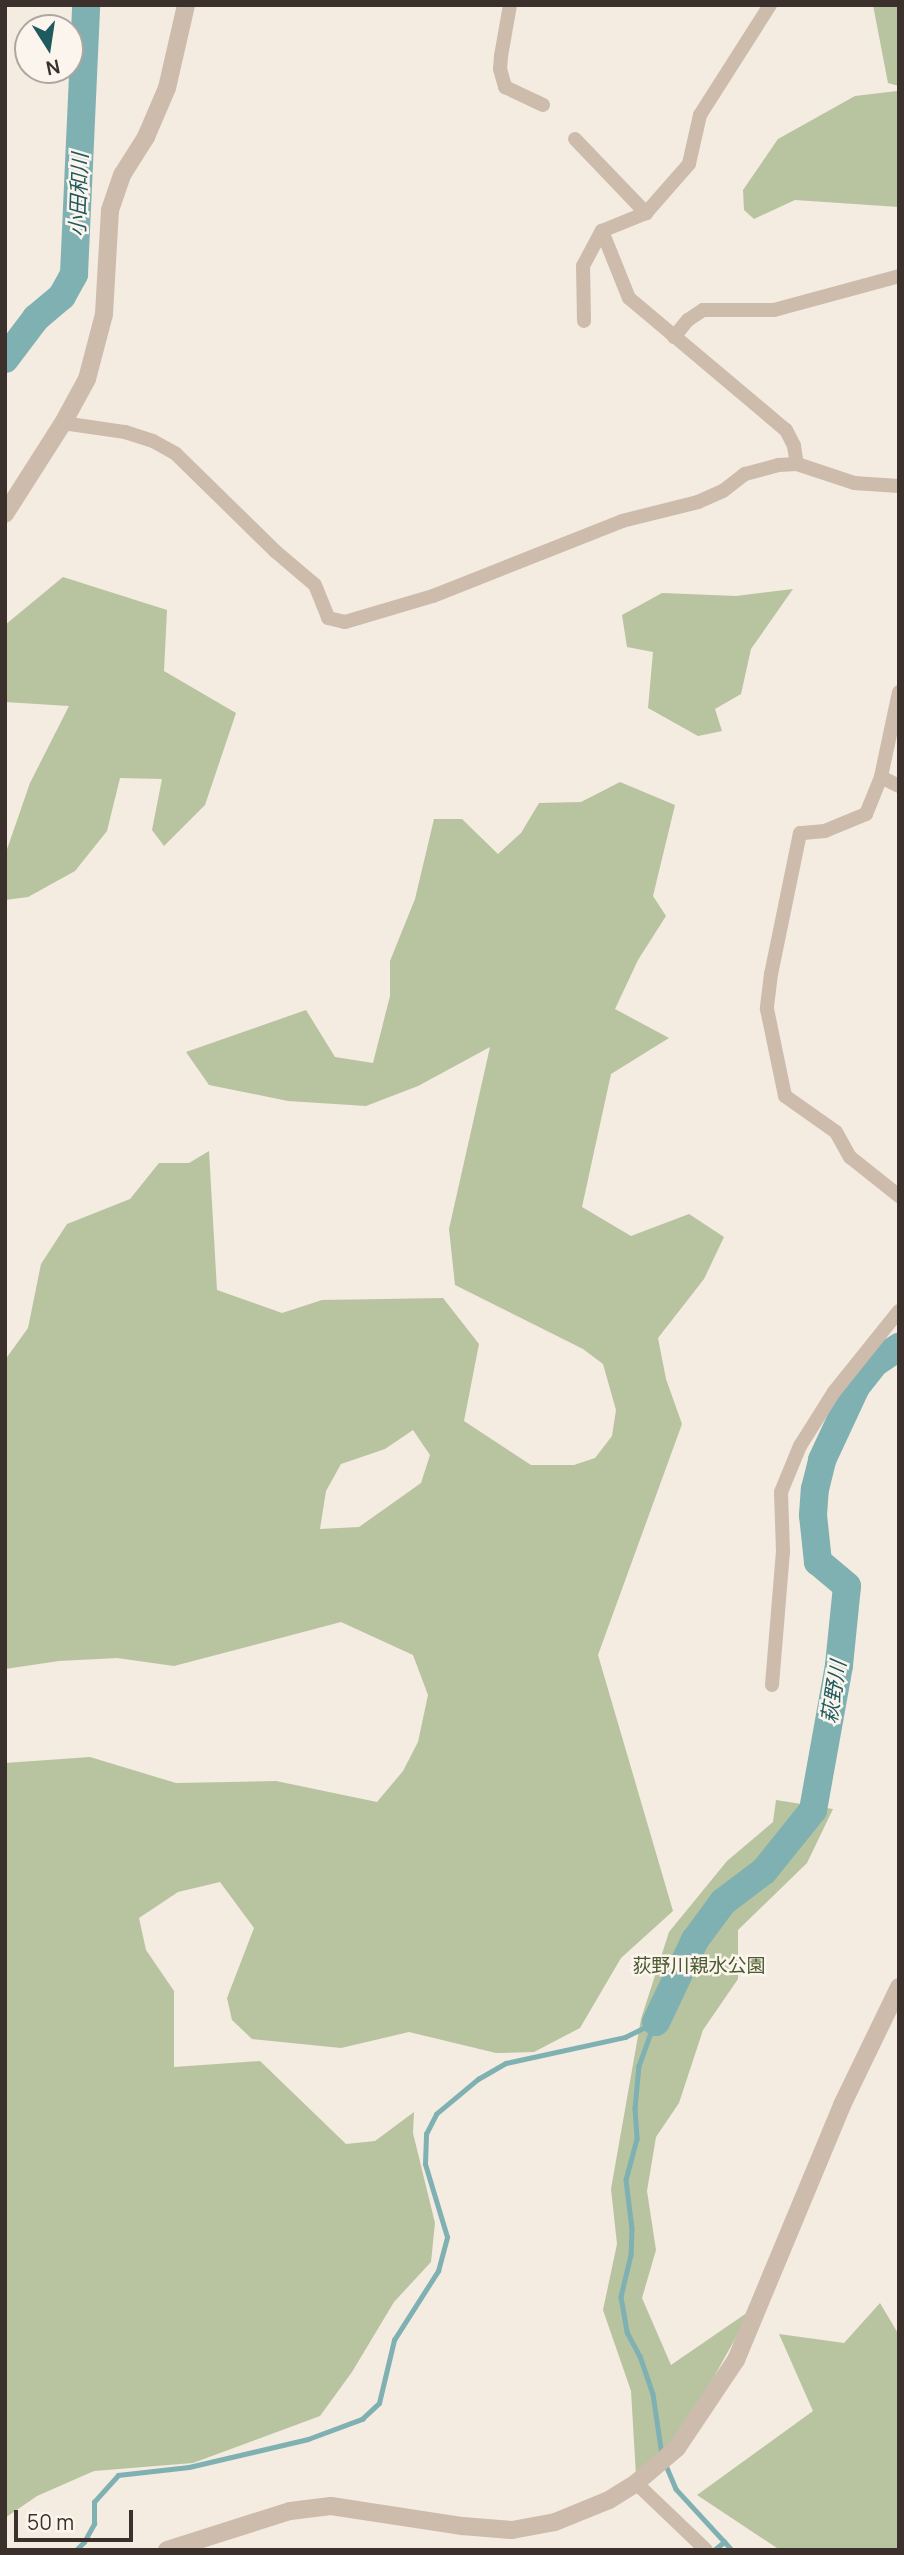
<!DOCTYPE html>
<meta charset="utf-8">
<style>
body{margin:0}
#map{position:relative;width:904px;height:2555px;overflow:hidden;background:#f4ebe1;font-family:Manrope,"Noto Sans JP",sans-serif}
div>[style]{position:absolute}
.green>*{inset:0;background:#b8c4a0}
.stream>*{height:4.5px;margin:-2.25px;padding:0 2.25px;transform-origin:2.25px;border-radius:2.25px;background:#7fb0b2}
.river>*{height:28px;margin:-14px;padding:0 14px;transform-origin:14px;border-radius:14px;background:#7fb0b2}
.minor>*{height:14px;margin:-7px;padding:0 7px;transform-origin:7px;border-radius:7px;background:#cdbbac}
.tertiary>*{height:18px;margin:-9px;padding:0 9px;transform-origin:9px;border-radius:9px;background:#cdbbac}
span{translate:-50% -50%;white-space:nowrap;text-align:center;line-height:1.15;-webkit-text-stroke:5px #fbf5ee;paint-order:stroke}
.park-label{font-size:19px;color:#4a5a2e}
.water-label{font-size:21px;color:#1f5a5e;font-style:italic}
.frame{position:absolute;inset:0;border:7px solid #3b302b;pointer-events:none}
.north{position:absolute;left:14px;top:14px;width:70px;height:70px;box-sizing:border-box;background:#fbf5ee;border:2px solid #aea6a0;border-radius:50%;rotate:168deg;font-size:19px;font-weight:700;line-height:28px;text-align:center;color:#3b302b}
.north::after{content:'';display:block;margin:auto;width:24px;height:32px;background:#1f5a5e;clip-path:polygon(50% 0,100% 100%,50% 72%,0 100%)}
.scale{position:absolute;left:14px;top:2510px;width:119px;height:32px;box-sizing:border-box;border:4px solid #3b302b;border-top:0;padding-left:9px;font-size:21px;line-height:24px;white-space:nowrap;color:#3b302b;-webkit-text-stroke:5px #fbf5ee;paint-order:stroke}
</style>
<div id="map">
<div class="green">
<i style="clip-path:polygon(873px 5px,899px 5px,899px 86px,888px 83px)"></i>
<i style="clip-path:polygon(897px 91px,899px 207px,795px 200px,754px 219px,744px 210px,743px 190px,778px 139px,855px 96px)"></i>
<i style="clip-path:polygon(63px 577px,167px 610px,164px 671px,236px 713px,205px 805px,164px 846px,152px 830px,162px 779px,120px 778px,107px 831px,75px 871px,28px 897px,5px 900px,5px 855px,30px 783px,69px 706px,5px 702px,5px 625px)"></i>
<i style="clip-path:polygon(793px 589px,751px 649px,741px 694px,715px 709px,722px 731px,698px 736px,648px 708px,653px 652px,627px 647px,622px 615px,662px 593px,736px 596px)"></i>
<i style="clip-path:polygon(evenodd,620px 782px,675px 805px,653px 896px,666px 916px,638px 960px,615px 1009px,669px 1038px,611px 1074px,582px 1207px,631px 1236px,689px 1214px,724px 1237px,704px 1279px,658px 1338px,666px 1379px,682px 1424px,598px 1655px,673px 1911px,621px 1958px,580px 2028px,534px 2052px,496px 2053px,409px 2032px,341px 2048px,252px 2039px,232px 2020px,227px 1998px,254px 1928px,220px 1882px,178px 1892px,139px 1918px,146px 1950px,174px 1991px,174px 2067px,260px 2061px,346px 2144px,375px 2141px,414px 2112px,413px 2133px,435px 2223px,431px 2262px,394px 2302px,352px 2372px,320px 2416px,193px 2463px,94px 2471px,37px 2496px,5px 2518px,5px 1763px,90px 1757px,176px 1783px,276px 1781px,377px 1802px,403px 1771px,418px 1742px,428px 1695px,413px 1655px,341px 1622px,174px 1666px,117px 1658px,59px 1661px,5px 1669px,5px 1360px,28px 1328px,41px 1264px,67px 1224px,130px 1199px,159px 1163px,189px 1163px,209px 1151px,217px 1290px,282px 1313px,322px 1300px,443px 1298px,479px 1344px,464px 1421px,531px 1465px,574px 1465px,595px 1458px,612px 1436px,616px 1410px,603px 1364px,583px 1349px,455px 1285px,449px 1229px,490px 1047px,418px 1086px,366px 1106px,288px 1101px,209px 1085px,186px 1052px,306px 1010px,335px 1057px,373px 1063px,390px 996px,390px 961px,415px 899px,434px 819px,462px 819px,498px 854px,521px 833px,539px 803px,581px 802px,620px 782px,413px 1430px,430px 1455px,421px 1483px,359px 1527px,320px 1529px,326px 1491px,341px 1464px,385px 1449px,413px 1430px)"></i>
<i style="clip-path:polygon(776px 1800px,833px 1809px,807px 1863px,738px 1930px,738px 1979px,703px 2030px,679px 2103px,656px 2137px,647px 2191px,656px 2250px,642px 2298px,671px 2365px,751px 2310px,678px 2442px,636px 2475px,631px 2391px,603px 2310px,617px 2244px,611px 2189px,641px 2019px,669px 1932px,727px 1861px,773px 1822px)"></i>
<i style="clip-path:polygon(880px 2303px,899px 2335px,899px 2550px,780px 2550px,697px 2495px,813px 2411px,779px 2334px,844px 2343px)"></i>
</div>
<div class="stream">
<i style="left:655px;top:2022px;width:47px;rotate:110deg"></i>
<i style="left:639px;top:2066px;width:42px;rotate:95.4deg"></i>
<i style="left:635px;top:2108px;width:31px;rotate:86deg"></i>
<i style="left:637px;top:2139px;width:42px;rotate:105deg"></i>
<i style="left:626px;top:2180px;width:49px;rotate:83deg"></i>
<i style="left:632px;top:2229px;width:26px;rotate:92deg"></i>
<i style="left:631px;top:2255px;width:43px;rotate:103.4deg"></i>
<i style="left:621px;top:2297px;width:36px;rotate:80deg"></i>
<i style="left:627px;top:2332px;width:27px;rotate:62deg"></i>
<i style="left:640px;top:2356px;width:40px;rotate:71.1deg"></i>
<i style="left:653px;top:2394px;width:62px;rotate:81.6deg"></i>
<i style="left:665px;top:2463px;width:28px;rotate:67deg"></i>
<i style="left:676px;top:2489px;width:83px;rotate:47.4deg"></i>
<i style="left:76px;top:2550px;width:11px;rotate:-45deg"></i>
<i style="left:84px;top:2542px;width:21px;rotate:-61deg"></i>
<i style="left:94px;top:2524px;width:22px;rotate:-90deg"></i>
<i style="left:94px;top:2502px;width:36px;rotate:-48deg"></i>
<i style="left:118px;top:2475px;width:71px;rotate:-6.4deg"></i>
<i style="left:189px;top:2467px;width:122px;rotate:-13.2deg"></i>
<i style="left:308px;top:2439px;width:58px;rotate:-20.3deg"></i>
<i style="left:362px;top:2419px;width:23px;rotate:-43deg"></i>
<i style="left:379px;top:2403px;width:65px;rotate:-76.6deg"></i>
<i style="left:394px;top:2340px;width:82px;rotate:-57.5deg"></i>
<i style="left:438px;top:2271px;width:35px;rotate:-75deg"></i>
<i style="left:447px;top:2237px;width:76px;rotate:-106.8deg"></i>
<i style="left:425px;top:2164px;width:30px;rotate:-88deg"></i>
<i style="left:426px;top:2134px;width:22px;rotate:-63deg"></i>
<i style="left:436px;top:2114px;width:55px;rotate:-39.8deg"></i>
<i style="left:478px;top:2079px;width:32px;rotate:-30deg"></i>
<i style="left:506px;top:2063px;width:122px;rotate:-12.3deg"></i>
<i style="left:625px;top:2037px;width:34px;rotate:-26deg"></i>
<i style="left:714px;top:2550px;width:13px;rotate:-39deg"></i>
</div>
<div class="river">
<i style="left:5px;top:359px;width:51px;rotate:-52.9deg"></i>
<i style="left:36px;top:318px;width:34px;rotate:-40deg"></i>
<i style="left:62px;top:296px;width:25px;rotate:-61deg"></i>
<i style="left:74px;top:274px;width:269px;rotate:-87.4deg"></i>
<i style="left:656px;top:2022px;width:91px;rotate:-64.6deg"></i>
<i style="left:695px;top:1940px;width:47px;rotate:-53.6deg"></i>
<i style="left:723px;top:1902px;width:51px;rotate:-37.1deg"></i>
<i style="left:764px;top:1871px;width:78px;rotate:-51.2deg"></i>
<i style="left:813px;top:1810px;width:147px;rotate:-79.8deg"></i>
<i style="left:839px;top:1665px;width:79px;rotate:-84.2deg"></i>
<i style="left:847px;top:1586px;width:38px;rotate:-140deg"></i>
<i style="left:818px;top:1562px;width:47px;rotate:-96.1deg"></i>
<i style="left:813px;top:1515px;width:26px;rotate:-86deg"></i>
<i style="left:815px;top:1489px;width:30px;rotate:-76deg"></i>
<i style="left:822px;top:1460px;width:81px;rotate:-65deg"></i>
<i style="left:856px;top:1387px;width:31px;rotate:-52deg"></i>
<i style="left:875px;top:1363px;width:29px;rotate:-34deg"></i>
</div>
<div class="minor">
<i style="left:510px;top:5px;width:52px;rotate:100deg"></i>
<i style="left:501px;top:56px;width:13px;rotate:94deg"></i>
<i style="left:500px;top:69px;width:19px;rotate:74deg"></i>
<i style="left:505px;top:87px;width:42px;rotate:25.3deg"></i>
<i style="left:770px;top:5px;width:130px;rotate:122.5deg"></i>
<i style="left:700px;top:115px;width:50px;rotate:102.7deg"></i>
<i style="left:689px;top:164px;width:65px;rotate:131.3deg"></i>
<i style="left:646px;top:213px;width:48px;rotate:157.8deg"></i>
<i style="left:602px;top:231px;width:72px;rotate:68.1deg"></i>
<i style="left:629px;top:298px;width:205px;rotate:40.1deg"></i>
<i style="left:786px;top:430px;width:18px;rotate:63deg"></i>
<i style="left:794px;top:446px;width:18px;rotate:81deg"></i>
<i style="left:575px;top:139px;width:103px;rotate:46.2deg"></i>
<i style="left:584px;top:321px;width:55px;rotate:-91deg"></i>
<i style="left:583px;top:266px;width:40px;rotate:-62deg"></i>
<i style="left:674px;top:337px;width:22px;rotate:-51deg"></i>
<i style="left:688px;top:320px;width:18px;rotate:-34deg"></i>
<i style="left:703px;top:310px;width:71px"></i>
<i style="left:774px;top:310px;width:130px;rotate:-15.2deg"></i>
<i style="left:63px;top:423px;width:63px;rotate:8.3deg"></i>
<i style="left:125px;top:432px;width:29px;rotate:18deg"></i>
<i style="left:153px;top:441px;width:26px;rotate:29deg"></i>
<i style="left:176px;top:454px;width:139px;rotate:44.4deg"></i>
<i style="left:275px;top:551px;width:52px;rotate:40.4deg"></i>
<i style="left:315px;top:585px;width:35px;rotate:68deg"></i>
<i style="left:328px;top:618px;width:17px;rotate:13deg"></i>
<i style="left:345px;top:622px;width:92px;rotate:-16.5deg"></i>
<i style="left:433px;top:596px;width:203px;rotate:-21.6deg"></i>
<i style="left:622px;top:521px;width:78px;rotate:-14deg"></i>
<i style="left:698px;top:502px;width:27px;rotate:-24deg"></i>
<i style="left:723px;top:491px;width:28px;rotate:-38deg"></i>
<i style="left:745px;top:474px;width:34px;rotate:-15deg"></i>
<i style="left:778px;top:465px;width:19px;rotate:-3deg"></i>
<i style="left:797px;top:464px;width:60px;rotate:18.4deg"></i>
<i style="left:854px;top:483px;width:45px;rotate:3.8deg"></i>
<i style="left:899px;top:692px;width:87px;rotate:102deg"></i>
<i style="left:881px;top:777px;width:20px;rotate:27deg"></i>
<i style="left:881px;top:777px;width:40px;rotate:112deg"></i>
<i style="left:866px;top:814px;width:44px;rotate:157.5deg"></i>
<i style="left:825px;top:831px;width:25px;rotate:175deg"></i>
<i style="left:800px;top:833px;width:144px;rotate:101.6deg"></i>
<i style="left:771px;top:974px;width:35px;rotate:97deg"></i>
<i style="left:767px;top:1009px;width:89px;rotate:78.3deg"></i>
<i style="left:785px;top:1096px;width:62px;rotate:35.2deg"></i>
<i style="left:836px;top:1132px;width:29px;rotate:61deg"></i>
<i style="left:850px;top:1157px;width:63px;rotate:38.5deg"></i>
<i style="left:772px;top:1685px;width:133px;rotate:-85.3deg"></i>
<i style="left:783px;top:1552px;width:60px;rotate:-91.9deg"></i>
<i style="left:781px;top:1492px;width:50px;rotate:-67.6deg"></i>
<i style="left:800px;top:1446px;width:64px;rotate:-57.8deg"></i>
<i style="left:834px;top:1392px;width:104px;rotate:-51.3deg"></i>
<i style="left:636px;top:2483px;width:97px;rotate:43.7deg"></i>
</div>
<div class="tertiary">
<i style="left:5px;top:514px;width:108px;rotate:-57.5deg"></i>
<i style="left:63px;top:423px;width:50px;rotate:-61.4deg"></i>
<i style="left:87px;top:379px;width:67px;rotate:-75.3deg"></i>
<i style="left:104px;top:314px;width:104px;rotate:-86.7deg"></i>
<i style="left:110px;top:210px;width:37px;rotate:-71deg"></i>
<i style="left:122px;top:175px;width:45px;rotate:-57.7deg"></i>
<i style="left:146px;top:137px;width:53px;rotate:-66.8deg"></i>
<i style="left:167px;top:88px;width:85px;rotate:-77.1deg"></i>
<i style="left:167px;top:2550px;width:129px;rotate:-17.6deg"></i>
<i style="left:290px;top:2511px;width:41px;rotate:-7deg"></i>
<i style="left:331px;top:2506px;width:133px;rotate:8.7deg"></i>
<i style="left:462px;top:2526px;width:50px;rotate:4.6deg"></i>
<i style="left:512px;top:2530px;width:44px;rotate:-10.5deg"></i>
<i style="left:555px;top:2522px;width:58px;rotate:-22.2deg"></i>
<i style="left:609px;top:2500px;width:32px;rotate:-32deg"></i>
<i style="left:636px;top:2483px;width:54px;rotate:-40.5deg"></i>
<i style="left:677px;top:2448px;width:106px;rotate:-56.2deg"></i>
<i style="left:736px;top:2360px;width:276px;rotate:-67.4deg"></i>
<i style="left:842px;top:2105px;width:131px;rotate:-64.2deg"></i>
</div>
<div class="park-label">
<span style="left:699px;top:1966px">荻野川親水公園</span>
</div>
<div class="water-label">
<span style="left:78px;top:195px;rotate:-88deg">小田和川</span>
<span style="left:833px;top:1692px;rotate:-81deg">萩野川</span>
</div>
<div class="frame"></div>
<div class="north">N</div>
<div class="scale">50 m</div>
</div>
